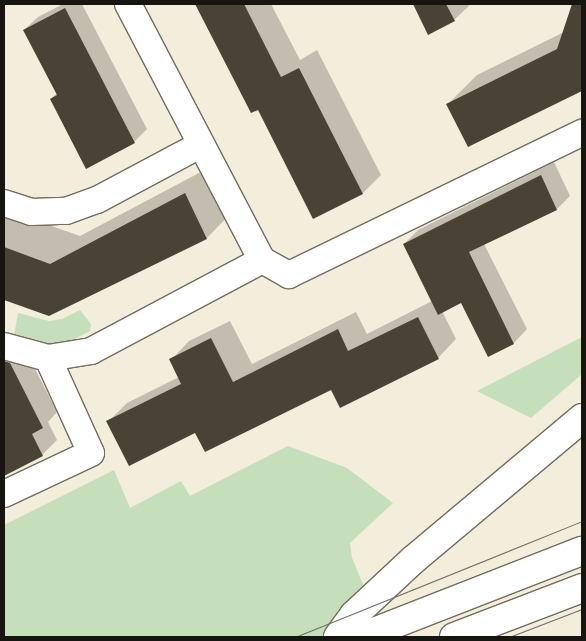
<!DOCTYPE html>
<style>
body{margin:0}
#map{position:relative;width:586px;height:641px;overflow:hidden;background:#f3eddb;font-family:"Space Grotesk",sans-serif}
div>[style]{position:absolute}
.green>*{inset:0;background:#c4dfba}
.shadow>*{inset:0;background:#0003}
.building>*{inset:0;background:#484335}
.roads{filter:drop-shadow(1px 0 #736d5e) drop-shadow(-1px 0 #736d5e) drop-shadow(0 1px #736d5e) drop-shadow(0 -1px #736d5e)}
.minor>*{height:26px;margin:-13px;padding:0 13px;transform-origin:13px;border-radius:13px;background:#fff}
.highway>*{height:28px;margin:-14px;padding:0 14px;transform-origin:14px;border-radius:14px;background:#fff}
.tram>*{height:1px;margin:-0.5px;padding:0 0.5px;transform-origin:0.5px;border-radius:0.5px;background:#716d62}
span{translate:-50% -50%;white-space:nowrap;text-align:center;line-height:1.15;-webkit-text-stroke:5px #f3eddb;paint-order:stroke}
.frame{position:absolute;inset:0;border:5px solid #17150f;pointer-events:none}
</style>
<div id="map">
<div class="green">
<i style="clip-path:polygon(80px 310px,91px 324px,90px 331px,63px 345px,54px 348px,14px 336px,18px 313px,49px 321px,62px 319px)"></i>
<i style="clip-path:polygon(582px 337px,582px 374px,531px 418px,477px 391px)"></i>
<i style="clip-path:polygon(288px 446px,347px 468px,393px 503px,350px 543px,352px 558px,385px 637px,4px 637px,4px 525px,114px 470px,130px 508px,181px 481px,190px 496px)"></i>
</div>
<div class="shadow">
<i style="clip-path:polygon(63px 4px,82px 4px,147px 129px,134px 142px,51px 99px,57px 93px,24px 30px,38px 17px)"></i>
<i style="clip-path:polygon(197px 4px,271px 4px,300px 60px,317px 50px,381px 175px,363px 193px,314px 218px,259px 108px,251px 112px)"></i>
<i style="clip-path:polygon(414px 4px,468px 4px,469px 6px,454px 20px,429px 33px)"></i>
<i style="clip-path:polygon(574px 4px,582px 4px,582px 90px,469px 145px,448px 104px,477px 75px,564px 32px)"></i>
<i style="clip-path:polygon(554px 162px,570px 196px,557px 209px,484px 244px,527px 329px,514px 343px,489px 355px,462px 301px,442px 311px,456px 339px,438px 358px,196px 431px,108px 422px,127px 403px,179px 377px,171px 360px,189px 341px,230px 321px,252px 364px,356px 312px,367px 334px,432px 301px,404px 244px,418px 230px)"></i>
<i style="clip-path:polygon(214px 165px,235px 209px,207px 238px,49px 315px,4px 299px,4px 209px,80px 236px)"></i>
<i style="clip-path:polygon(27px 353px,57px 412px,48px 422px,57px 440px,42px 455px,4px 474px,4px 365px)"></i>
</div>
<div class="building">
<i style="clip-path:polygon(195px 4px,244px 4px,281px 77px,299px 68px,363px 194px,313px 219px,258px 110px,251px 113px)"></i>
<i style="clip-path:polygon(413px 4px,446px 4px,455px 21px,428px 35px)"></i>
<i style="clip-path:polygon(572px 4px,582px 4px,582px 91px,468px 147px,446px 104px,557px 49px)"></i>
<i style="clip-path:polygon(65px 8px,135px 143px,86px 169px,50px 99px,57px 95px,23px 30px)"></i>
<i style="clip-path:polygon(541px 175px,557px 210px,469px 252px,514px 344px,488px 357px,461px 303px,438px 315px,403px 244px)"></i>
<i style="clip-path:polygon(185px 193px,207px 239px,49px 316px,4px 300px,4px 247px,50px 264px)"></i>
<i style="clip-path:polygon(418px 317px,439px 359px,340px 408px,331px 390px,205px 452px,195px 433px,129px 466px,106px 421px,181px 384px,169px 359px,211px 338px,233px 382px,338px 329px,348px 351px)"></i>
<i style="clip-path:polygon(4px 361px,10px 363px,43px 428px,32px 434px,43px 456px,4px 476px)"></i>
</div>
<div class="roads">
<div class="minor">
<i style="left:128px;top:4px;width:289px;rotate:62.4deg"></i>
<i style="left:262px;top:260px;width:31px;rotate:29deg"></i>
<i style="left:289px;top:275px;width:326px;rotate:-25.9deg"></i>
<i style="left:4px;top:203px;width:28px;rotate:18deg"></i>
<i style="left:31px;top:212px;width:35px;rotate:-2deg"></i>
<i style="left:66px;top:211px;width:33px;rotate:-20deg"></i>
<i style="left:97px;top:200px;width:117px;rotate:-28.1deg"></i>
<i style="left:4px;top:346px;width:46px;rotate:15.3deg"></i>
<i style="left:48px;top:358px;width:44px;rotate:-9.2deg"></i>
<i style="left:91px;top:351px;width:194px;rotate:-28deg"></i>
<i style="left:4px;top:494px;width:96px;rotate:-25.2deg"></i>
<i style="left:91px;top:453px;width:104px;rotate:-114.4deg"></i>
</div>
<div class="highway">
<i style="left:338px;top:637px;width:27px;rotate:-54deg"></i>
<i style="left:354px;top:615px;width:81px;rotate:-43deg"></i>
<i style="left:413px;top:560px;width:221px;rotate:-40deg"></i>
<i style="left:361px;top:637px;width:237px;rotate:-21.3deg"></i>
<i style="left:454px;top:637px;width:137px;rotate:-20.9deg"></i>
</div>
</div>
<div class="tram">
<i style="left:295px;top:637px;width:310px;rotate:-22deg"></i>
<i style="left:509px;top:637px;width:78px;rotate:-21deg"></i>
</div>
<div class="frame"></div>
</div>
